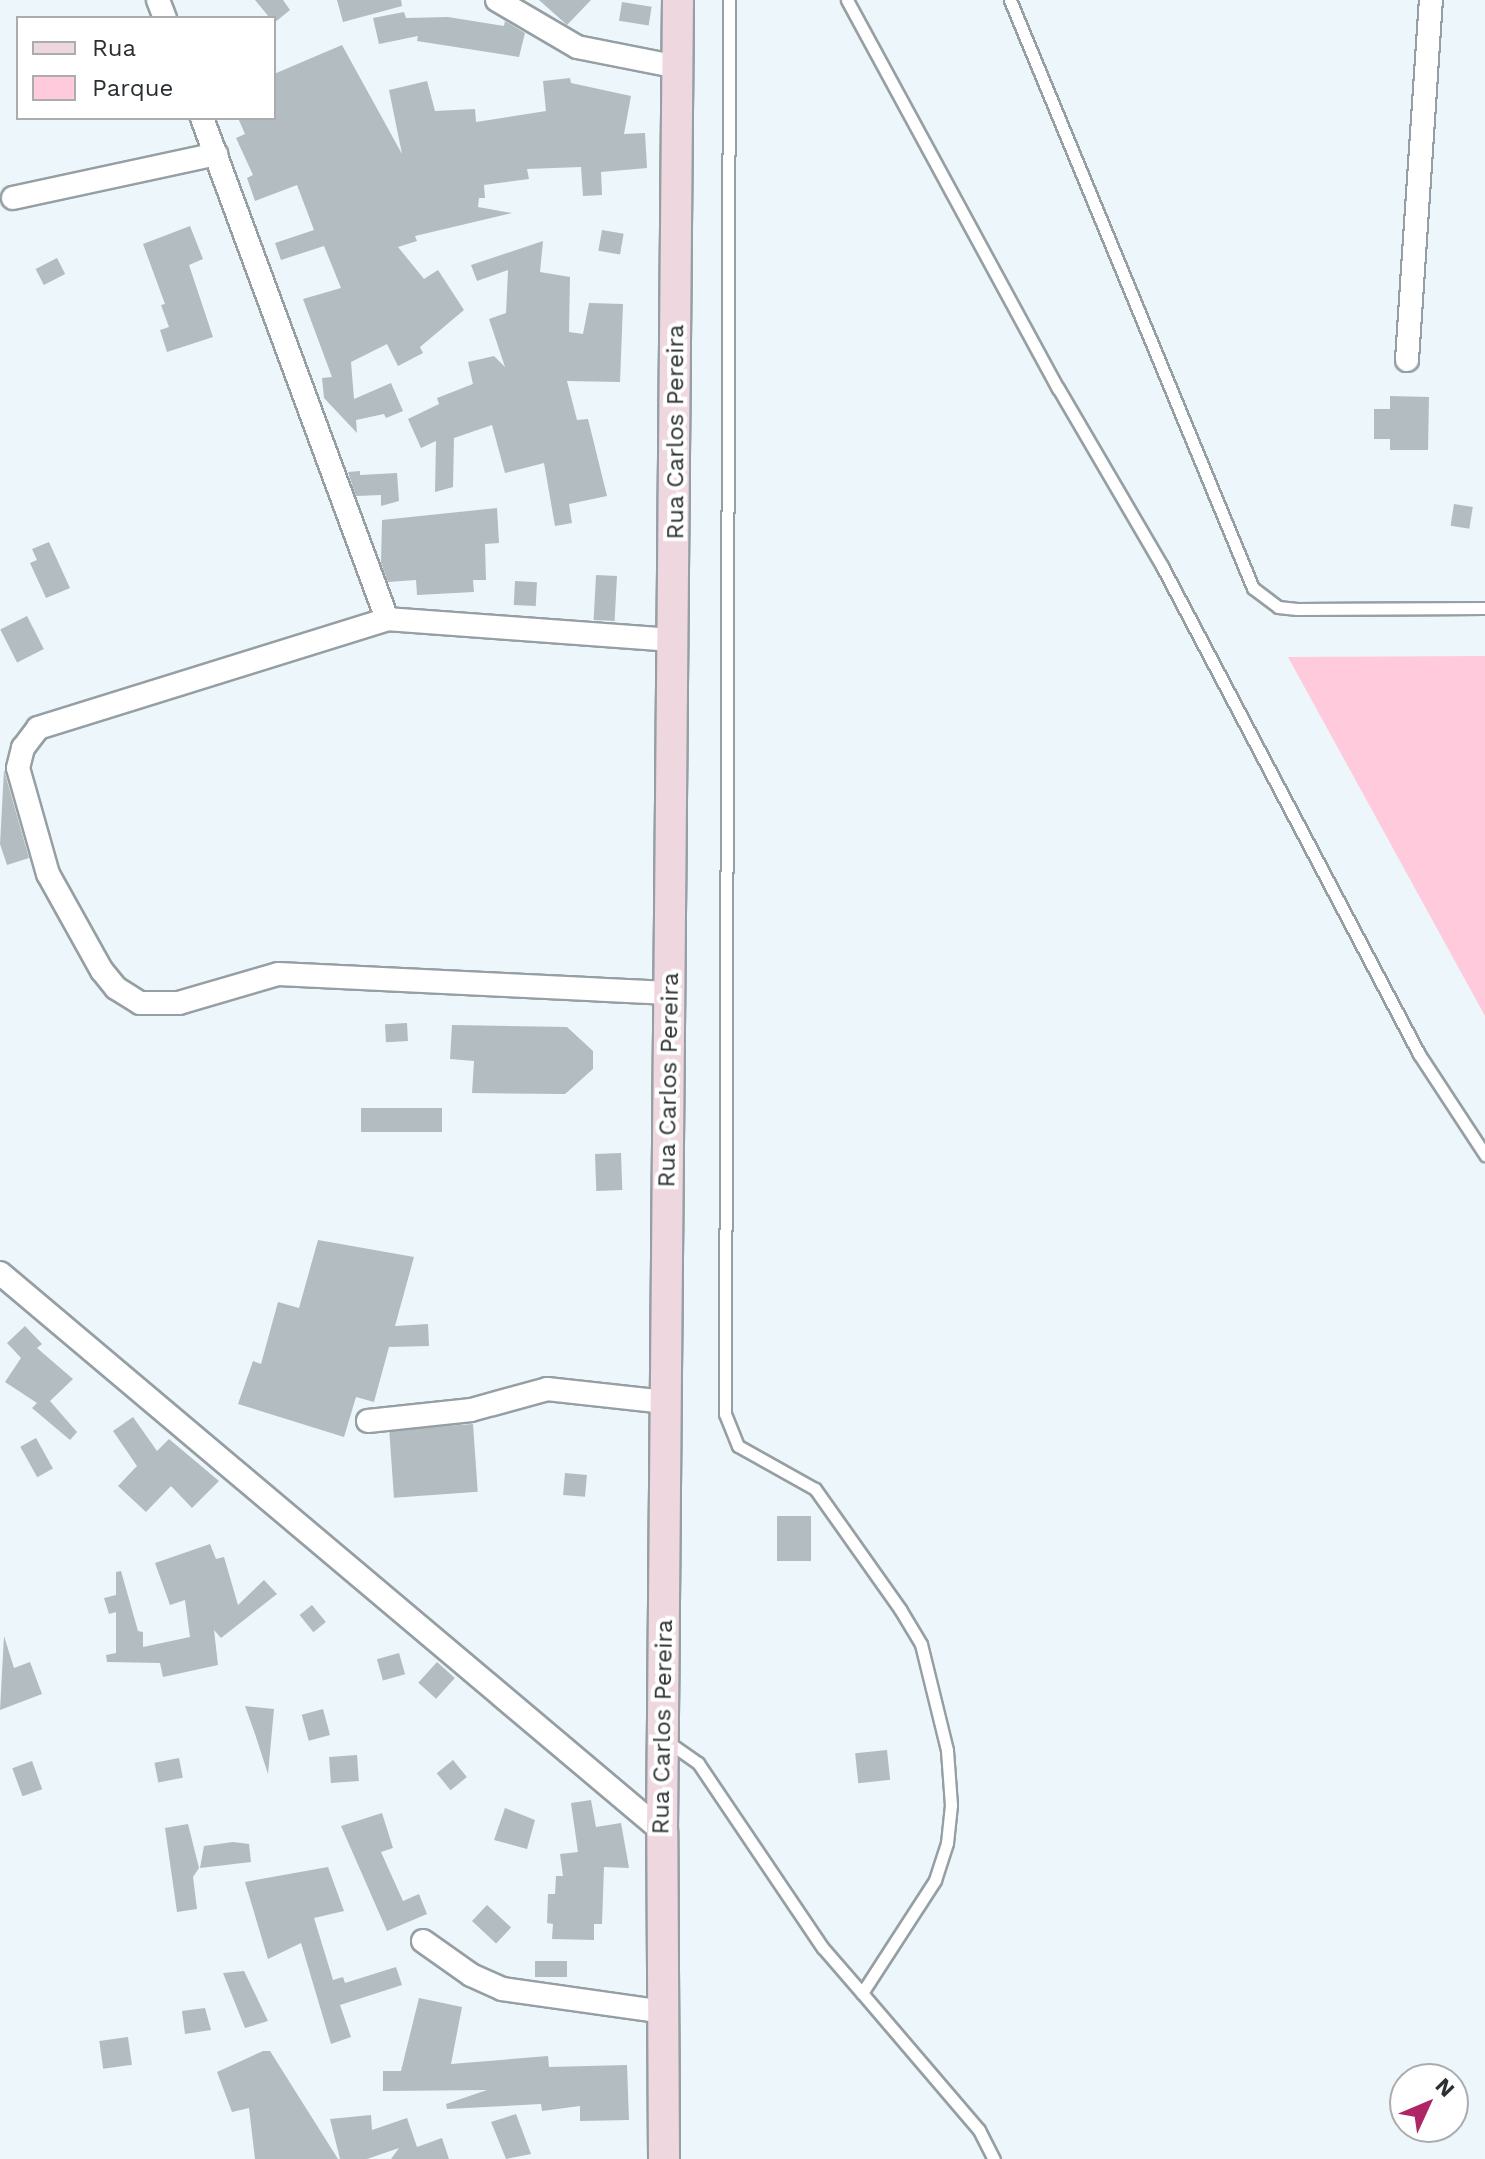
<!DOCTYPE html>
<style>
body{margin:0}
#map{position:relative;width:1485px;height:2159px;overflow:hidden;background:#ecf6fb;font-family:"Work Sans",sans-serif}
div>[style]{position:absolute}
.green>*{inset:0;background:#ffcadb}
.building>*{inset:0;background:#b3bcc1;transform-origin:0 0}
.roads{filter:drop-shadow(2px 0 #959fa4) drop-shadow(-2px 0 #959fa4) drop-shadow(0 2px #959fa4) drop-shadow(0 -2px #959fa4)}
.lane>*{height:11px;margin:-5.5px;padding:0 5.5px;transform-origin:5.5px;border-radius:5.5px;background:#fff}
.street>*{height:22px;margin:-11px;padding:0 11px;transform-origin:11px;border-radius:11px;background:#fff}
.secondary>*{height:30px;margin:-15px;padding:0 15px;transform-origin:15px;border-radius:15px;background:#eed7df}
span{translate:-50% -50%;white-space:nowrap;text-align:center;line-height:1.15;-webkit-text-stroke:8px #fff;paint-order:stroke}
.street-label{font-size:24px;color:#2c3032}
.legend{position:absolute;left:16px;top:16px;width:260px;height:104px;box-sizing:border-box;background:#fff;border:2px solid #abacad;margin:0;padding:10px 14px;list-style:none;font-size:24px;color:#2c3032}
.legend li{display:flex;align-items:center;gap:16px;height:40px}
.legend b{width:40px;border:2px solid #abacad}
.north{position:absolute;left:1389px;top:2063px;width:80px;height:80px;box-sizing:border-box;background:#fff;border:2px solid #abacad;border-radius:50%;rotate:46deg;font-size:22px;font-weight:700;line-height:32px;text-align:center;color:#2c3032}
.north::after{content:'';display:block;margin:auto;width:28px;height:36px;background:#af2667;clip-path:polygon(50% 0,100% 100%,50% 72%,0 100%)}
</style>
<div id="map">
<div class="green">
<i style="clip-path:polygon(1485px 656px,1485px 1016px,1288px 657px)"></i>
</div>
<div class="building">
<i style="clip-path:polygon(255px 0,283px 0,290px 10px,274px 23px)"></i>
<i style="clip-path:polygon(337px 0,401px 0,402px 6px,343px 22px)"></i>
<i style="clip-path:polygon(539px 0,591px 0,567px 25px)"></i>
<i style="left:622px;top:2px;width:30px;height:19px;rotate:9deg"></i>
<i style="clip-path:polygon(404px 12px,406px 18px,448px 17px,504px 26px,505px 21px,525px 33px,519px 57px,417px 41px,418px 36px,379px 44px,373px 18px)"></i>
<i style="clip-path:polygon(342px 45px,402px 154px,389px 90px,427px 81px,435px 111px,475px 109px,476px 122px,546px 111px,543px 81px,570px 78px,571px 83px,631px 96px,624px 134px,645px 133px,647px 168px,601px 172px,602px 195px,583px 196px,581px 167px,527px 169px,529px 179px,484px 185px,485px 198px,479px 198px,478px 207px,512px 213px,415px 236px,417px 241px,398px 247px,424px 279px,438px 270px,464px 310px,420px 347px,423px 353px,398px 366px,387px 344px,351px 362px,354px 399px,391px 383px,403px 411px,386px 418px,384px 414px,356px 420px,357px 433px,324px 398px,322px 378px,332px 377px,303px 299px,341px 288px,324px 246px,281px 260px,275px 243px,314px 230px,297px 185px,255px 201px,247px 178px,253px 175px,236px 138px,245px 134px,238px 118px,274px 118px,274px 74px)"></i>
<i style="clip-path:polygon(190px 226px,203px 259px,189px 265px,213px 337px,167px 352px,160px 330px,169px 327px,161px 305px,165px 304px,143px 244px)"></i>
<i style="left:602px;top:230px;width:22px;height:21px;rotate:10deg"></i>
<i style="clip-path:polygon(543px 241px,540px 272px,570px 277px,569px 332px,583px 334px,589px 303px,623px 304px,620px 382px,567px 381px,577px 420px,588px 419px,607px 496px,569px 504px,572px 523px,555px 526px,544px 463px,505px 473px,492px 425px,454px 438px,453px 487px,435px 492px,436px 441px,421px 448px,408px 419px,439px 404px,437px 398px,473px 384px,468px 362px,494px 356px,505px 367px,489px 319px,506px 313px,508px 270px,477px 281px,471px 265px)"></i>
<i style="left:57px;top:258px;width:18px;height:24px;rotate:63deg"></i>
<i style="clip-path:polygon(1390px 396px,1429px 397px,1428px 450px,1390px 450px,1390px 439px,1374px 439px,1374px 409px,1390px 409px)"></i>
<i style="clip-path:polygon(360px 471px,360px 475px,397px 473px,399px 501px,381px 506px,381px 495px,356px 496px,348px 472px)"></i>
<i style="left:1454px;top:504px;width:19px;height:22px;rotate:9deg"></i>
<i style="clip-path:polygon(497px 508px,499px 543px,485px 544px,486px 580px,473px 580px,474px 592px,417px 595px,416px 580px,388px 582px,381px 563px,382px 520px)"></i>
<i style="clip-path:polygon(49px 542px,70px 588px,46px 598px,30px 563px,37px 560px,32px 549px)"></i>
<i style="left:596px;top:575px;width:21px;height:45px;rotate:3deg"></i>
<i style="left:515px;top:581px;width:22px;height:24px;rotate:3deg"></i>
<i style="left:27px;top:616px;width:37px;height:30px;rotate:63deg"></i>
<i style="clip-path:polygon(4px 770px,29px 858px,7px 865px,0 844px)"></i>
<i style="left:407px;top:1023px;width:18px;height:22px;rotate:87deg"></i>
<i style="clip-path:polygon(452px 1025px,567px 1027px,593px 1051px,593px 1069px,565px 1094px,472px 1093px,474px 1061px,450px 1059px)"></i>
<i style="left:361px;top:1108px;width:81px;height:24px"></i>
<i style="left:621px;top:1153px;width:37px;height:26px;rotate:88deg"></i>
<i style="clip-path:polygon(318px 1240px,414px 1257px,395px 1326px,428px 1324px,429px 1346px,389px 1347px,374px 1402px,356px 1397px,344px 1437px,238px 1404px,253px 1361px,261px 1364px,278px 1302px,299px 1308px)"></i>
<i style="clip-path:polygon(25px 1326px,42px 1344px,37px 1348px,73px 1379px,50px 1401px,77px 1432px,70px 1440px,32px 1408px,37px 1403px,5px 1382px,21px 1358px,7px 1343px)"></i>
<i style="clip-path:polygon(133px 1417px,157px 1451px,169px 1439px,219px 1481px,192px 1508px,171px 1486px,146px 1512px,118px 1486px,137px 1466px,113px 1431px)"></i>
<i style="left:473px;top:1424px;width:68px;height:84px;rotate:86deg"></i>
<i style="left:36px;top:1438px;width:35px;height:18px;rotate:61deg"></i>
<i style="left:565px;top:1473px;width:22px;height:22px;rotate:5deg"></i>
<i style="left:777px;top:1516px;width:34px;height:45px"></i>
<i style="clip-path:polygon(210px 1544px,216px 1559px,224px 1557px,238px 1605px,264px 1580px,277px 1594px,221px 1638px,214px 1630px,218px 1665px,163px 1677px,160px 1663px,107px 1662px,106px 1655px,116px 1653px,116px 1612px,109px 1614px,104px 1598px,116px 1595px,116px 1572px,121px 1571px,138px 1631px,143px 1632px,143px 1647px,190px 1637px,185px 1600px,170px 1605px,155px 1563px)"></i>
<i style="left:312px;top:1605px;width:22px;height:16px;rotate:51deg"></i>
<i style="clip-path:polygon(4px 1636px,14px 1668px,30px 1662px,42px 1694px,0 1710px)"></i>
<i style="left:399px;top:1653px;width:22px;height:23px;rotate:74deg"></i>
<i style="left:437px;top:1662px;width:24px;height:28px;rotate:42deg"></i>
<i style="clip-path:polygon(245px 1706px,274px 1709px,268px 1774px,255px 1734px)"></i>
<i style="left:323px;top:1709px;width:27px;height:22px;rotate:75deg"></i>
<i style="left:887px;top:1750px;width:30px;height:32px;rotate:84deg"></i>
<i style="left:357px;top:1755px;width:26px;height:28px;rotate:86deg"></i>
<i style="left:179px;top:1758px;width:20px;height:25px;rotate:79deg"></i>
<i style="left:453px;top:1760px;width:22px;height:21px;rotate:51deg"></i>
<i style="left:32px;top:1761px;width:30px;height:21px;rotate:70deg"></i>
<i style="clip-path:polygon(591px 1800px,596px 1827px,621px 1823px,629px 1868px,604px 1867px,602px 1924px,594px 1924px,594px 1940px,552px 1939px,553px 1924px,547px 1923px,548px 1894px,555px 1894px,556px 1876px,563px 1876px,560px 1854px,578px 1852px,571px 1803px)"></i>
<i style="clip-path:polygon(505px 1808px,535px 1820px,527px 1849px,494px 1840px)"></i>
<i style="clip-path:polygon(382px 1813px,393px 1848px,381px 1852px,403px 1901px,419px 1894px,427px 1914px,387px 1931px,341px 1826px)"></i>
<i style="clip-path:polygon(188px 1824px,199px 1868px,193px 1877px,197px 1909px,177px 1912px,165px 1828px)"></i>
<i style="clip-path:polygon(233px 1842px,249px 1844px,251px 1862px,200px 1868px,204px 1846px)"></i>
<i style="clip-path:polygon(328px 1867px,344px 1911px,314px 1918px,333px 1980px,343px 1977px,345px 1983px,396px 1967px,402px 1985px,340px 2005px,351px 2037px,331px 2044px,301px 1943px,268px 1959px,245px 1882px)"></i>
<i style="left:487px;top:1905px;width:33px;height:22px;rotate:43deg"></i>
<i style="left:535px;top:1961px;width:32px;height:16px"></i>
<i style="clip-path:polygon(244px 1971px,268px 2021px,245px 2028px,223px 1973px)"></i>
<i style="clip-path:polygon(419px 1998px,462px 2007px,451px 2064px,548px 2056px,549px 2067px,627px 2065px,629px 2120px,580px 2121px,580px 2106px,542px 2111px,541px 2104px,447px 2109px,446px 2104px,487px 2090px,383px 2091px,383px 2071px,401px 2071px)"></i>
<i style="clip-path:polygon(205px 2008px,211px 2030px,185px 2034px,182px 2011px)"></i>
<i style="left:128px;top:2037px;width:28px;height:29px;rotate:82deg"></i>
<i style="clip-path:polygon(263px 2051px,270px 2051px,338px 2159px,255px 2159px,249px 2108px,232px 2112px,217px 2072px)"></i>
<i style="clip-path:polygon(516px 2114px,531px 2154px,506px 2159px,491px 2122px)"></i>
<i style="clip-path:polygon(371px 2115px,372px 2130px,407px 2118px,417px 2147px,442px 2138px,449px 2159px,391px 2159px,399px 2148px,367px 2159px,340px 2159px,330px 2119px)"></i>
</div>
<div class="roads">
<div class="lane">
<i style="left:847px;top:0;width:442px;rotate:61.5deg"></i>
<i style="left:1058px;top:388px;width:206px;rotate:59.7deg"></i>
<i style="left:1162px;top:566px;width:552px;rotate:62.23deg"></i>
<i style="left:1419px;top:1054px;width:121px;rotate:56.8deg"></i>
<i style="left:1010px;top:0;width:636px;rotate:67.55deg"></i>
<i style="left:1253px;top:588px;width:31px;rotate:37deg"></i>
<i style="left:1278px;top:607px;width:19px;rotate:6deg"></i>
<i style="left:1297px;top:609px;width:188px;rotate:-0.3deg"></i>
<i style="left:668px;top:1742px;width:37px;rotate:35deg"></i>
<i style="left:698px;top:1763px;width:223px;rotate:56deg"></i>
<i style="left:823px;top:1948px;width:60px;rotate:49.1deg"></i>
<i style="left:862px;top:1993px;width:135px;rotate:-57.1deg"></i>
<i style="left:935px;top:1880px;width:39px;rotate:-72deg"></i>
<i style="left:947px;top:1843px;width:38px;rotate:-84deg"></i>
<i style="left:951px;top:1805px;width:55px;rotate:-94.2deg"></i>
<i style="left:947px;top:1750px;width:109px;rotate:-103.8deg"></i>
<i style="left:921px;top:1644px;width:41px;rotate:-121deg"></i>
<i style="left:900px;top:1609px;width:147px;rotate:-125.3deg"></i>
<i style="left:815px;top:1489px;width:88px;rotate:-150.8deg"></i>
<i style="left:738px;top:1446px;width:35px;rotate:-112deg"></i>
<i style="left:725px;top:1414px;width:1414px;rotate:-89.84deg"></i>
<i style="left:862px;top:1993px;width:180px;rotate:49.5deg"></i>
<i style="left:979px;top:2130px;width:33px;rotate:63deg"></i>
</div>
<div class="street">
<i style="left:158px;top:0;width:19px;rotate:69deg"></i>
<i style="left:497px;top:0;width:93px;rotate:30.4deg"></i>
<i style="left:577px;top:47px;width:103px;rotate:11.2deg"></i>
<i style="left:202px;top:118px;width:534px;rotate:69.73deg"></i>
<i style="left:13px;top:198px;width:208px;rotate:-12.2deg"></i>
<i style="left:1407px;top:360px;width:361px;rotate:-86.2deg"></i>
<i style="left:669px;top:993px;width:391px;rotate:-177.2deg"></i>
<i style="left:278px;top:974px;width:103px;rotate:163.7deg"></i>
<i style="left:179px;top:1003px;width:39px;rotate:180deg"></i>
<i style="left:140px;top:1003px;width:28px;rotate:-148deg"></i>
<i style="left:116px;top:988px;width:22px;rotate:-129deg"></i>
<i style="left:102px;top:971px;width:111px;rotate:-119.1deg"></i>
<i style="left:48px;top:874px;width:110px;rotate:-105.8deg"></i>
<i style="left:18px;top:768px;width:21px;rotate:-76deg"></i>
<i style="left:23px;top:748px;width:25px;rotate:-53deg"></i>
<i style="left:38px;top:728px;width:366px;rotate:-17.3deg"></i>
<i style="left:387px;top:619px;width:289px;rotate:4.2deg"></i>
<i style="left:0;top:1273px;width:866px;rotate:40.13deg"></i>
<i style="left:368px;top:1421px;width:104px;rotate:-6.1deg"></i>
<i style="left:471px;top:1410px;width:79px;rotate:-15.4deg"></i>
<i style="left:547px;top:1389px;width:119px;rotate:6.3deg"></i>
<i style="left:423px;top:1941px;width:59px;rotate:35.3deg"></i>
<i style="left:471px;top:1975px;width:34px;rotate:24deg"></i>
<i style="left:502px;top:1989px;width:163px;rotate:8.1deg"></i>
</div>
<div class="secondary">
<i style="left:664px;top:2159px;width:328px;rotate:-90.3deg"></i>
<i style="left:662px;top:1831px;width:1831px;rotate:-89.5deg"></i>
</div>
</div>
<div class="street-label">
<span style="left:676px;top:432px;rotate:-90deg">Rua Carlos Pereira</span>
<span style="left:669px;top:1080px;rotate:-89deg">Rua Carlos Pereira</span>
<span style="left:663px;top:1727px;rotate:-89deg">Rua Carlos Pereira</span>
</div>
<ul class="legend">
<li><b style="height:10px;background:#eed7df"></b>Rua</li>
<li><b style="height:22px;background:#ffcadb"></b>Parque</li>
</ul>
<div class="north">N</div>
</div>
